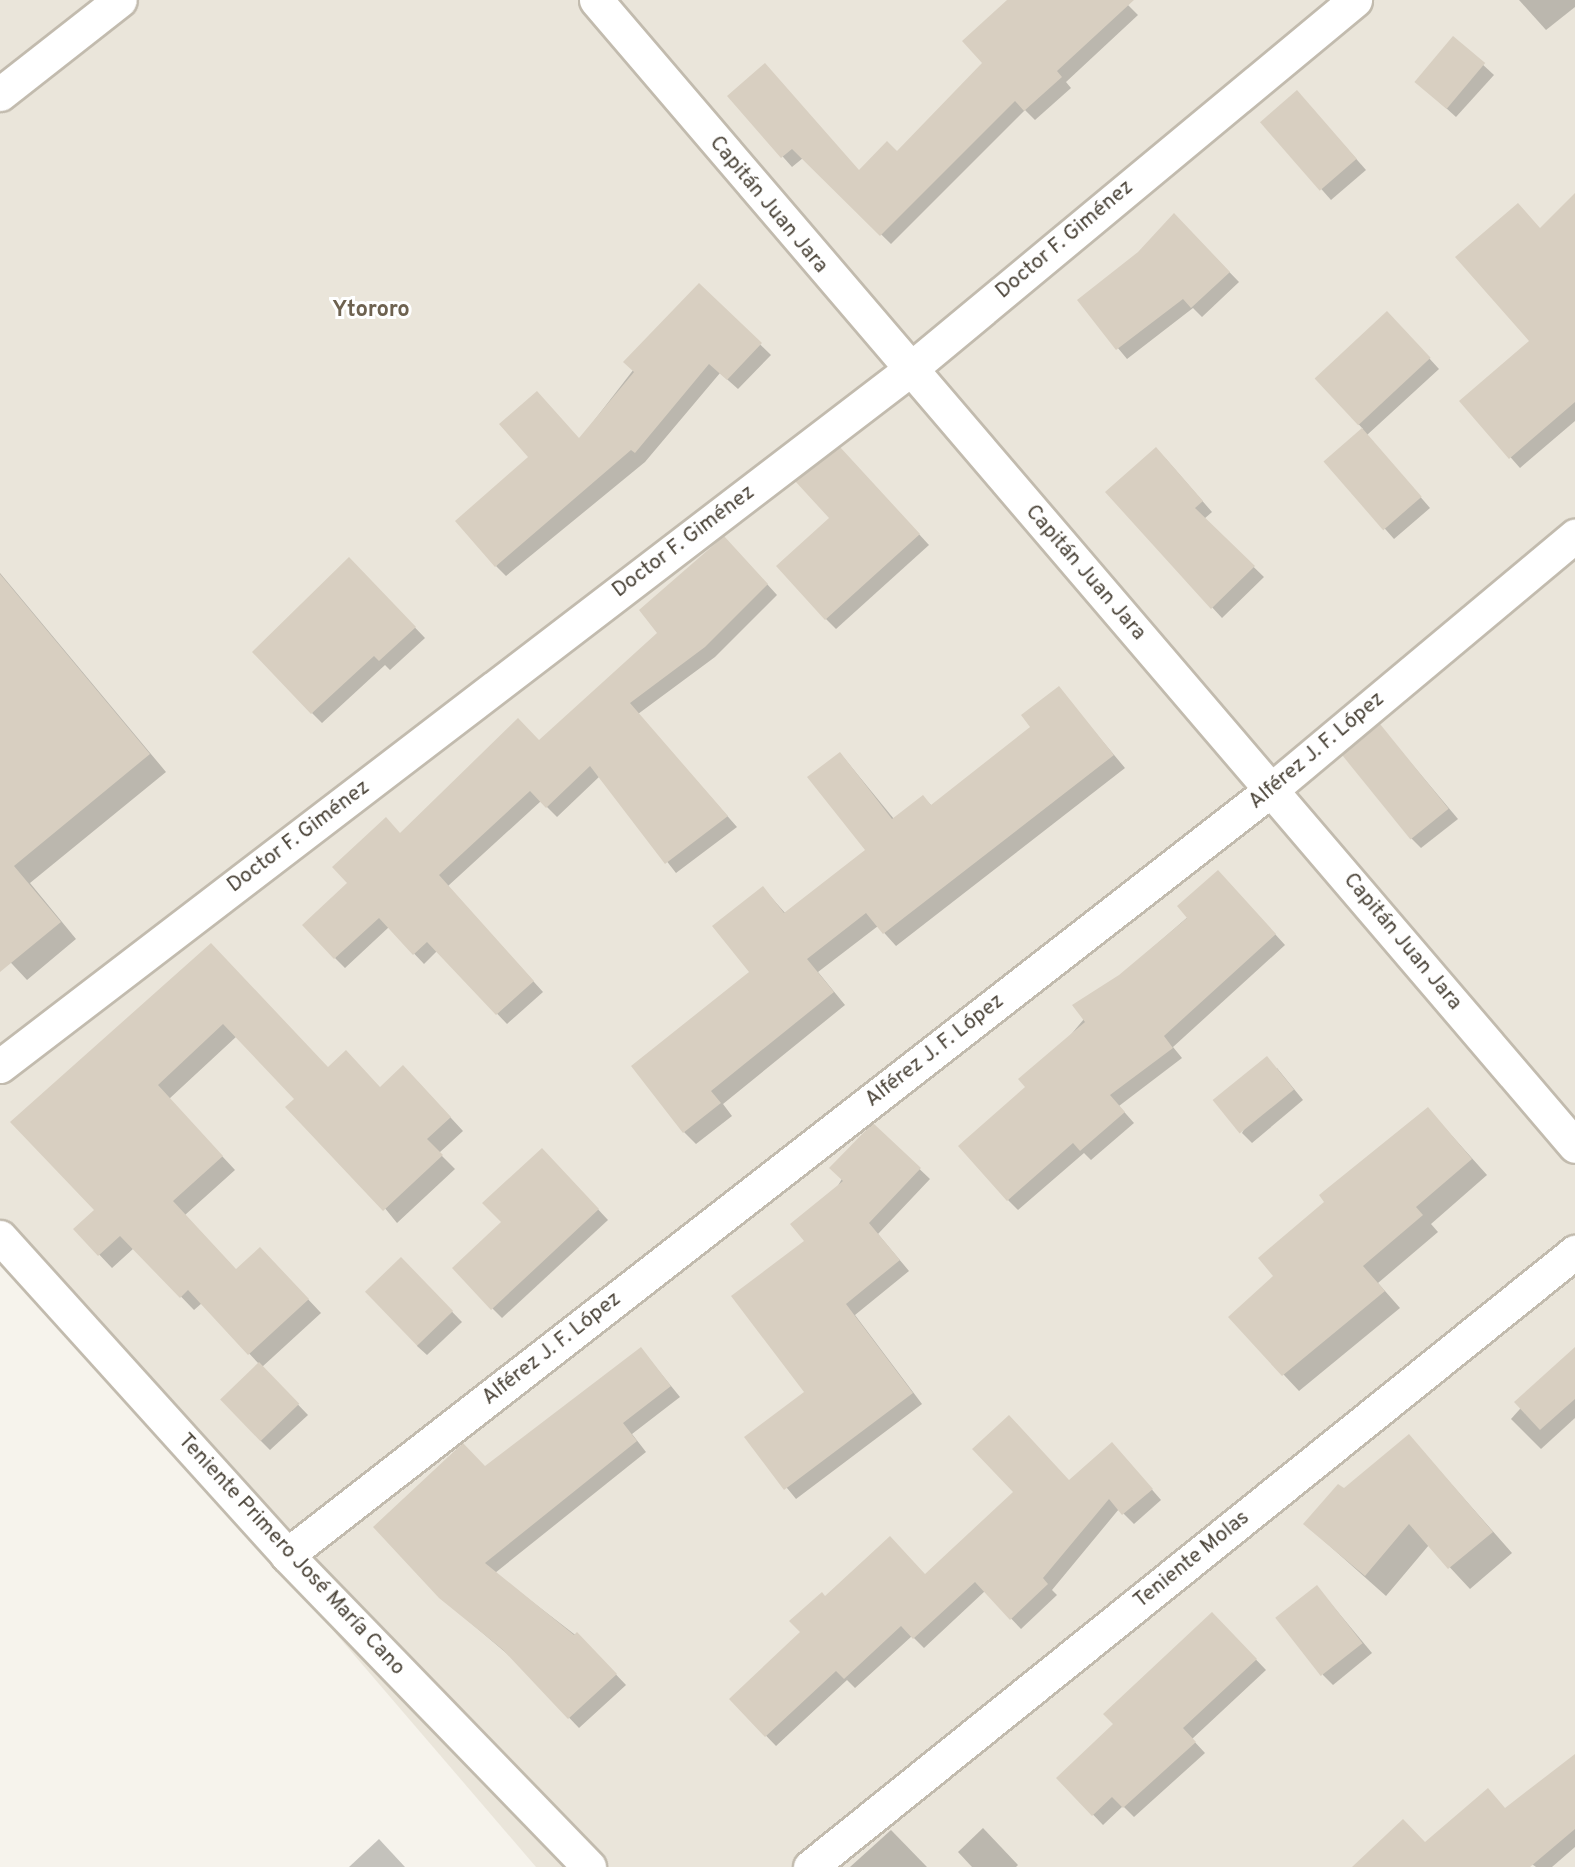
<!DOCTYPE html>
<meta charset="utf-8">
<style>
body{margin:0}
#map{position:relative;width:1575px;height:1867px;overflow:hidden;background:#f6f3ec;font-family:Overpass,sans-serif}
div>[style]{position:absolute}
.residential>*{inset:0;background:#eae5da}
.shadow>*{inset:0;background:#0003}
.building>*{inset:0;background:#d8cfc1;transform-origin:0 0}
.roads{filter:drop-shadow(2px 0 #c2bbae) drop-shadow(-2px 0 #c2bbae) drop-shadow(0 2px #c2bbae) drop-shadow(0 -2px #c2bbae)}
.minor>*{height:33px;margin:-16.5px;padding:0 16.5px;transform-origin:16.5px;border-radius:16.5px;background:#fff}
span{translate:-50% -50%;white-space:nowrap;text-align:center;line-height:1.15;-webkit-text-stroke:6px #fff;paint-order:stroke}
.street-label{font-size:21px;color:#4b4439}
.neighbourhood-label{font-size:22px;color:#6e6250;font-weight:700}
</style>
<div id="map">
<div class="residential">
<i style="clip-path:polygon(0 0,1575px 0,1575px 1867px,536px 1867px,0 1242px)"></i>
</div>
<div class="shadow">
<i style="clip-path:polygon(1009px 0,1123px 0,1138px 15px,1066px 82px,1071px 88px,1035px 120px,1025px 110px,891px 244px,803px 158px,792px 167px,729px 96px,859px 171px,897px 153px,984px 63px)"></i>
<i style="clip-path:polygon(1519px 0,1575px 0,1575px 7px,1546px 30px)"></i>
<i style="clip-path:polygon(1454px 38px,1494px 75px,1456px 117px,1426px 90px)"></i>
<i style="clip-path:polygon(1307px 103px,1366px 170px,1331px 200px,1262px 122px)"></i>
<i style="clip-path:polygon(1575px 195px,1575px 421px,1520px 468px,1461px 401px,1531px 341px,1541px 229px)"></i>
<i style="clip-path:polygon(1184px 225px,1239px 282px,1202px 317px,1193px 308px,1127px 359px,1079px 301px)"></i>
<i style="clip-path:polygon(699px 285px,771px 355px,738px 389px,720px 373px,645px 462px,506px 576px,496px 566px,579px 440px)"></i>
<i style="clip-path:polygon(1397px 323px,1439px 369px,1367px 435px,1430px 508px,1394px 539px,1326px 462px,1363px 429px,1316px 378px)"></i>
<i style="clip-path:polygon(850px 459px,929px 545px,836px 629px,826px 619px)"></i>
<i style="clip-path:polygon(1166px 459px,1212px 512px,1204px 519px,1264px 577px,1222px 618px,1107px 493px)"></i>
<i style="clip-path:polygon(734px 548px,777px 595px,715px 657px,638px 714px,737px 827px,676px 873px,600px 776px,557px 817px,541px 801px,448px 886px,543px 992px,507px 1024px,437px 951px,424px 964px,389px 927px,345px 968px,335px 958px,401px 835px,539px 742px,659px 633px)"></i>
<i style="clip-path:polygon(359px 569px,425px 638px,390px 670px,385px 665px,322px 723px,312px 713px)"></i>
<i style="clip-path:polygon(0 573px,166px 772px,30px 883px,76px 939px,27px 980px,0 951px)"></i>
<i style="clip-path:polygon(1058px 688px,1125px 768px,896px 946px,878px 926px,818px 972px,845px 1005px,723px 1104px,732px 1116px,696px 1144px,684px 1132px,751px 972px,763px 888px,786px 914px,867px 851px,840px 753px,894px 819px,923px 797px,932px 806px,1032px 728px)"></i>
<i style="clip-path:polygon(1380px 726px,1458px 819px,1421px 848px,1411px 838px)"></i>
<i style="clip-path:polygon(1228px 882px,1285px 945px,1173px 1047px,1182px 1058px,1119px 1106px,1134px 1123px,1091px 1160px,1084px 1153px,1018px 1210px,1008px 1200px,1027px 1087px,1120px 976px)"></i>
<i style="clip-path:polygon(211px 945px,328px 1069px,380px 1089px,416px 1080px,463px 1131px,439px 1153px,455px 1169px,397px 1223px,296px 1099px,237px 1036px,169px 1099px,235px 1170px,185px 1215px,237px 1271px,273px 1262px,321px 1313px,262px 1367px,308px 1415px,270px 1450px,260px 1440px,259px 1364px,202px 1303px,194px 1310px,134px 1248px,112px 1268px,75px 1229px,96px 1210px)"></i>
<i style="clip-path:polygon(1277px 1068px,1303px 1100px,1252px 1143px,1242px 1133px)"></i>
<i style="clip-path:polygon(1428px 1109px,1487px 1175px,1431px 1224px,1438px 1232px,1378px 1283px,1400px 1308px,1299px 1391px,1230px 1317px,1275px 1276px,1327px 1202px)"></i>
<i style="clip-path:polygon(873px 1125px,930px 1179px,878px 1234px,909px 1271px,855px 1315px,922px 1404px,796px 1499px,746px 1438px,806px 1392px,806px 1241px)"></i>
<i style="clip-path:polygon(552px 1160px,608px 1220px,502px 1318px,492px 1308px)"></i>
<i style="clip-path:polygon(411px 1269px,462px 1322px,427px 1355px,417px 1346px)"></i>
<i style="clip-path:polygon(1575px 1348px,1575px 1418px,1541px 1449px,1511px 1419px)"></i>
<i style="clip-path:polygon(641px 1349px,680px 1397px,632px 1434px,646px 1452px,495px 1573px,587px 1644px,626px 1685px,579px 1728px,511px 1657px,440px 1597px,485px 1468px)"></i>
<i style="clip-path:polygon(1409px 1436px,1512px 1553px,1470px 1589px,1429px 1545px,1386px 1596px,1305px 1524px)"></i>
<i style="clip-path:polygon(1121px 1454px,1161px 1500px,1134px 1524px,1119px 1509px,1052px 1590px,1057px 1595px,1021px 1629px,985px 1591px,924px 1648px,912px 1636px,855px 1688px,847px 1680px,776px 1746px,731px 1699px,802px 1632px,825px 1598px,926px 1576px,1069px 1481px)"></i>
<i style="clip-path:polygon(1317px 1587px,1372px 1653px,1333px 1685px,1323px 1675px)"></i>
<i style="clip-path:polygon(1222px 1624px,1266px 1670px,1192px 1739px,1205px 1753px,1134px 1817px,1123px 1806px,1103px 1825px,1058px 1778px)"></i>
<i style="clip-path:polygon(1575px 1756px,1575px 1847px,1552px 1867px,1536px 1867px,1495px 1837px)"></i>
<i style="clip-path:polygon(983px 1828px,1018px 1865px,1016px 1867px,972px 1867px,958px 1852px)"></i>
<i style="clip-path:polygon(891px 1830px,927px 1867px,850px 1867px)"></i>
<i style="clip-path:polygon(379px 1839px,405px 1867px,349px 1867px)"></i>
</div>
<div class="building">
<i style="clip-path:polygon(1007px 0,1134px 0,1057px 71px,1062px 77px,1024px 111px,1015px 101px,880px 236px,792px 149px,781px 158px,727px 96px,765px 63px,859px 170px,887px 141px,897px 151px,982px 63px,962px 41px)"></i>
<i style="left:1453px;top:36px;width:42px;height:60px;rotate:40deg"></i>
<i style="left:1297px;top:90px;width:91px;height:49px;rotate:49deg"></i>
<i style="clip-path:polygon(1575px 193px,1575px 402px,1509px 459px,1459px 401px,1529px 341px,1455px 257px,1518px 203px,1540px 228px)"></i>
<i style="clip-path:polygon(1174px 213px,1230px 272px,1191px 308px,1183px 299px,1116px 350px,1077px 300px,1138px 252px)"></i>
<i style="clip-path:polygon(699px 283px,762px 343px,727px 380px,709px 364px,635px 453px,631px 450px,495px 567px,455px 521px,528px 457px,499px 424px,537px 391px,579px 438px,634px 372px,623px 362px)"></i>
<i style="left:1387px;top:311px;width:64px;height:99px;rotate:47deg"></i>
<i style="left:1362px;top:428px;width:91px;height:51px;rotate:49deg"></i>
<i style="clip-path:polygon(840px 447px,920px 534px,825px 620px,776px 566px,829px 518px,795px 481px)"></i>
<i style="clip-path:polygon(1156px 447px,1203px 501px,1195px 508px,1255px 566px,1211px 609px,1105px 492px)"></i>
<i style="clip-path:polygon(724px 536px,768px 584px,705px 647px,630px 703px,728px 816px,665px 864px,590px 766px,546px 808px,530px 791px,439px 875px,534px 981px,496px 1015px,427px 942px,413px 955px,379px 918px,334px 959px,302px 925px,347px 883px,332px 867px,386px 817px,400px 833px,518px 718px,539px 740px,657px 633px,639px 610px)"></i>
<i style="clip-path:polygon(349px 557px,416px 627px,379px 661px,374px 656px,311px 714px,252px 652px)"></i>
<i style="clip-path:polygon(0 574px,150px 754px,14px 866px,61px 922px,0 972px)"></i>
<i style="clip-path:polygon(1059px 686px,1114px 755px,883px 934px,866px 913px,807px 959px,834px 992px,711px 1091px,721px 1103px,683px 1133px,631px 1066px,749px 972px,712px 926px,763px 886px,784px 913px,865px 850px,807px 777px,840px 752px,892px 819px,923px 795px,931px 805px,1030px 727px,1021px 715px)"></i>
<i style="left:1380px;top:724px;width:109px;height:49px;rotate:51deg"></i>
<i style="clip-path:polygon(1218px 870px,1276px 934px,1164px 1036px,1173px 1048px,1110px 1095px,1125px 1112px,1080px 1151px,1073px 1143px,1007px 1201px,958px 1146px,1025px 1087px,1018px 1079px,1085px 1022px,1072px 1005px,1119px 975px,1187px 918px,1177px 906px)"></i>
<i style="clip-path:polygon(211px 943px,328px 1067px,346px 1050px,380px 1087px,403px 1065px,451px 1117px,427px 1139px,443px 1155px,383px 1211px,285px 1107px,294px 1099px,223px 1024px,158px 1085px,223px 1156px,173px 1201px,236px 1269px,260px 1247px,309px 1299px,248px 1355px,188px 1290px,180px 1298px,120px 1236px,98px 1256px,73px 1229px,94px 1210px,10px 1122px)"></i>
<i style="left:1267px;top:1056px;width:43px;height:70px;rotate:51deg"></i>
<i style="clip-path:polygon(1428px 1107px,1472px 1159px,1416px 1207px,1423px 1215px,1363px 1266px,1385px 1291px,1282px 1376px,1228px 1317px,1273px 1276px,1258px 1258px,1324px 1202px,1319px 1195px)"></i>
<i style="clip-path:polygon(873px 1123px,921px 1168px,869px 1223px,900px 1260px,846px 1304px,913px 1393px,784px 1490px,744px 1437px,804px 1392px,731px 1296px,804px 1241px,790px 1224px,843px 1181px,829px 1168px)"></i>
<i style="clip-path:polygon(542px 1148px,599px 1209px,491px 1310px,452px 1268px,501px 1222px,482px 1203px)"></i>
<i style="left:401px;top:1257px;width:75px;height:50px;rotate:46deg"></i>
<i style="clip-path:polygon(641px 1347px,671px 1386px,623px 1423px,637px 1441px,485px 1563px,574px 1635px,577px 1632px,617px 1674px,568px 1719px,502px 1649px,439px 1598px,373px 1527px,463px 1443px,485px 1466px)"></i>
<i style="clip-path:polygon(1575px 1347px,1575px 1399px,1540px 1430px,1514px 1402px)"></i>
<i style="left:259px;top:1362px;width:58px;height:54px;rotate:46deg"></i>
<i style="clip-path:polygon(1009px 1415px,1069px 1480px,1112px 1442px,1153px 1489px,1122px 1515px,1109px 1499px,1043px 1578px,1048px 1584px,1010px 1620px,975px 1582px,913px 1639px,901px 1626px,844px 1679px,836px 1671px,765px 1737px,729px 1699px,800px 1632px,789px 1621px,822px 1592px,825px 1596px,890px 1536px,925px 1574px,1013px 1492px,972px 1449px)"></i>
<i style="clip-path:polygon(1409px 1434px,1493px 1532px,1448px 1569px,1409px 1524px,1365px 1576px,1303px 1524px,1338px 1484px,1344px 1488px)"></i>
<i style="left:1317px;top:1585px;width:74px;height:53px;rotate:52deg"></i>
<i style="clip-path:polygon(1212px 1612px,1257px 1659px,1183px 1728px,1196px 1742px,1123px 1808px,1112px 1797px,1092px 1816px,1056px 1778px,1113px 1724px,1103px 1714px)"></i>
<i style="clip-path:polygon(1575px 1754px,1575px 1829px,1530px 1867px,1352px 1867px,1403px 1819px,1425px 1842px,1488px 1788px,1505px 1808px)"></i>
</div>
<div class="roads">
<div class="minor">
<i style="left:596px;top:0;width:1507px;rotate:49.49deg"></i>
<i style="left:0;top:94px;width:152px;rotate:-38.1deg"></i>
<i style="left:0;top:1066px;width:1143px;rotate:-37.43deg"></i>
<i style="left:908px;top:371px;width:581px;rotate:-39.69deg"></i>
<i style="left:0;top:1237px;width:428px;rotate:47.9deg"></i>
<i style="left:287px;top:1555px;width:434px;rotate:45.9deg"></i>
<i style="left:287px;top:1555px;width:1248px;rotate:-37.87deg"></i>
<i style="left:1272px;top:789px;width:395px;rotate:-39.9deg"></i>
<i style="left:810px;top:1867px;width:982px;rotate:-38.8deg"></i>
</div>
</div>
<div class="street-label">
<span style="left:768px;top:205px;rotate:50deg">Capitán Juan Jara</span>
<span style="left:1065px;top:240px;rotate:-40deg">Doctor F. Giménez</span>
<span style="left:684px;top:542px;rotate:-37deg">Doctor F. Giménez</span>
<span style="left:1085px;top:573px;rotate:49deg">Capitán Juan Jara</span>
<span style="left:1317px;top:751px;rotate:-40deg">Alférez J. F. López</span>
<span style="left:299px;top:837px;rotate:-37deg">Doctor F. Giménez</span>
<span style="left:1402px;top:942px;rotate:50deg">Capitán Juan Jara</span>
<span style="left:935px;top:1051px;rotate:-38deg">Alférez J. F. López</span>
<span style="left:552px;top:1349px;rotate:-38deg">Alférez J. F. López</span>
<span style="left:291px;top:1555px;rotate:47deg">Teniente Primero José María Cano</span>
<span style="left:1192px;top:1560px;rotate:-39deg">Teniente Molas</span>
</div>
<div class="neighbourhood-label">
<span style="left:371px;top:311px">Ytororo</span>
</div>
</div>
